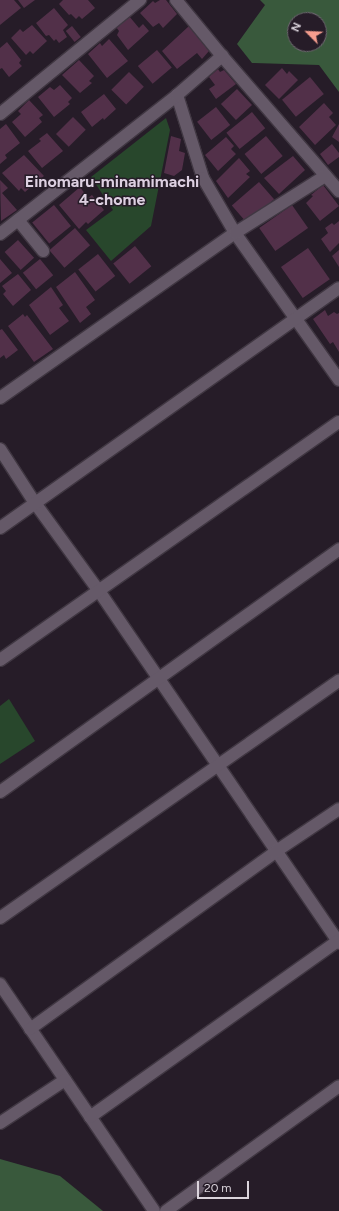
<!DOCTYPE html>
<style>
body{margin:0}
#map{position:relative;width:339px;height:1211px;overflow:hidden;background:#261c28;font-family:Figtree,sans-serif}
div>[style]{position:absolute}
.green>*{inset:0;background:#28472c}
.forest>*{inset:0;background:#39593c}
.building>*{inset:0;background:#523049;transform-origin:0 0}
.roads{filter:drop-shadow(1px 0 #403742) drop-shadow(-1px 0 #403742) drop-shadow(0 1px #403742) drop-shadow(0 -1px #403742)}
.minor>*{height:12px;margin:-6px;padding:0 6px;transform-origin:6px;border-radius:6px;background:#655968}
span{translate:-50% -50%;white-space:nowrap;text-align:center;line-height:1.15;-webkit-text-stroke:3px #261c28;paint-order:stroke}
.neighbourhood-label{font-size:16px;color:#ddd0e1;font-weight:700}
.north{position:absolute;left:287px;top:12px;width:40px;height:40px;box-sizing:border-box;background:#261c28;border:1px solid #6e6670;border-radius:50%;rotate:294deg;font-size:11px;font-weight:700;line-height:16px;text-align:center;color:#dbd4dc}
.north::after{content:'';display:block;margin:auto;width:14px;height:18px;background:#f59d8e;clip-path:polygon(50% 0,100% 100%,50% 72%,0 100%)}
.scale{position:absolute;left:197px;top:1181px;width:52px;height:18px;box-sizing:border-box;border:2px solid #dbd4dc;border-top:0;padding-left:5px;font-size:12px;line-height:14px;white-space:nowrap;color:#dbd4dc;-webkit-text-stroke:3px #261c28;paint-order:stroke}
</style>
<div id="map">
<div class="green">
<i style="clip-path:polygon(166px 118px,170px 130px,151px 226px,111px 261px,86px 230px,113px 210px,91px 177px)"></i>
<i style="clip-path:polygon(9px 699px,35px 741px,0 764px,0 706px)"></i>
</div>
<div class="forest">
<i style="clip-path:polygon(evenodd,260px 0,339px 0,339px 92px,319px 65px,252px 63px,237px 44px,265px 5px,260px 0,295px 20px,319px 20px,319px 44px,295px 44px,295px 20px)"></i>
<i style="clip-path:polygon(0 1159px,60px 1176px,103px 1211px,0 1211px)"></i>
</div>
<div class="building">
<i style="clip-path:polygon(0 0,14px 0,21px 8px,0 25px)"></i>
<i style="clip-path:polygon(18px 0,35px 0,24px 8px)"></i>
<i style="clip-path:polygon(63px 0,88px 0,95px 8px,82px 19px,79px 16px,76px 19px,71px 14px,69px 15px,59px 4px)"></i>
<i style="clip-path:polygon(160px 0,166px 0,177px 14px,163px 28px,159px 23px,153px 27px,140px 13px,153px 1px,155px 3px)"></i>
<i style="clip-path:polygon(54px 8px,68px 25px,63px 30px,67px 37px,59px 43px,56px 39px,54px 41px,49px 35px,46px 36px,36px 23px)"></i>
<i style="clip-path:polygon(129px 16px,139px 28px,143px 24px,149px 31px,128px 50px,117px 35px,119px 31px,116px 27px)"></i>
<i style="clip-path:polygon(32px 25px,47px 41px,33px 54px,30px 51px,26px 55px,11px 38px,20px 29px,23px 32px)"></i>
<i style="left:72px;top:26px;width:14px;height:8px;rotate:51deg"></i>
<i style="clip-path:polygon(189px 26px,209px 51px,202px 59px,197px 53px,177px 69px,162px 51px)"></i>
<i style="clip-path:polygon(109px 39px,128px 61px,107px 78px,88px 54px,100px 43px,102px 46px)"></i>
<i style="clip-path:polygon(7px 42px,21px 60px,19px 63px,22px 66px,9px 77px,2px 68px,0 69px,0 48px)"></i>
<i style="left:157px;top:50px;width:23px;height:25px;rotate:50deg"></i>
<i style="clip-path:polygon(79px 60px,94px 76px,89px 81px,92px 83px,80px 93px,62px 75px)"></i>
<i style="clip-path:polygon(282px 68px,287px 74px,289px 71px,298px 80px,279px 99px,265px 85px)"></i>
<i style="clip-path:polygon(218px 69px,220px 72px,224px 70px,236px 84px,216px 99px,209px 89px,215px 85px,209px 77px)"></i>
<i style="left:129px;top:72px;width:21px;height:25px;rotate:45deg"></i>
<i style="left:310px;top:77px;width:22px;height:36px;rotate:51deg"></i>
<i style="clip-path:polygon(60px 85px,72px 98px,68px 102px,70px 104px,54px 117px,38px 97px,50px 87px,54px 90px)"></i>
<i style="left:237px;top:89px;width:22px;height:22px;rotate:47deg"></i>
<i style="clip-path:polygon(104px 94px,116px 109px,104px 120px,103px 118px,92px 127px,81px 112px)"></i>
<i style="clip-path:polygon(29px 100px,43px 115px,39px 118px,42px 122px,25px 137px,12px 122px,21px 114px,18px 111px)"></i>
<i style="clip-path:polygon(324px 103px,333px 113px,329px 117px,336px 125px,315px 145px,299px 127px)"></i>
<i style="left:216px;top:107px;width:23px;height:24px;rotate:52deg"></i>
<i style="left:252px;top:112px;width:21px;height:33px;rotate:51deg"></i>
<i style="left:73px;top:117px;width:18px;height:24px;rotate:45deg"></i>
<i style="clip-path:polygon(6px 124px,20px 143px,5px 155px,7px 158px,0 164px,0 129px)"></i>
<i style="clip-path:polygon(339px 124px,339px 142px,332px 137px)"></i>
<i style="clip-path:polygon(47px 133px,63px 151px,42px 168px,28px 151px,41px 141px,39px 139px)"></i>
<i style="clip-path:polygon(171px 136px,181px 139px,179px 151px,185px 153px,182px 170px,174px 176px,164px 173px)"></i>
<i style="left:266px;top:136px;width:26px;height:28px;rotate:50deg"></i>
<i style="clip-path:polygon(226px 137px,234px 146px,231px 149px,236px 154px,218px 171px,205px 155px)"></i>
<i style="clip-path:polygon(332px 144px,339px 153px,339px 157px,328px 165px,320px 154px)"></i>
<i style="clip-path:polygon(24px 155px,44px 176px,25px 192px,21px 188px,19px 191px,2px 173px)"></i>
<i style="clip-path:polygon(293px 156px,305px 170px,279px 194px,264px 178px)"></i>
<i style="clip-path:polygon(239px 158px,250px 171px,246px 174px,250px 177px,228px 198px,216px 181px)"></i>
<i style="clip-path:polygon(0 180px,8px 188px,2px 193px,17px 210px,1px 221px)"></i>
<i style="left:259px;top:182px;width:23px;height:36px;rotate:49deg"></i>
<i style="clip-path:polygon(323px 185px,339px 206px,320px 221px,306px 203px,313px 196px,311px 195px)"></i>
<i style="clip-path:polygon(80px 187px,88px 198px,92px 195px,104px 210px,88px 224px,86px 222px,79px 229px,59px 205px)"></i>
<i style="left:54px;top:205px;width:27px;height:28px;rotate:51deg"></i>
<i style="left:292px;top:205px;width:28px;height:40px;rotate:55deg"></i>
<i style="clip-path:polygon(339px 221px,339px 243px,330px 252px,321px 239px,328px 233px,325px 228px,332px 223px,334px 225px)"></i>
<i style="left:75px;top:228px;width:23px;height:34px;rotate:49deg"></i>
<i style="left:18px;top:240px;width:24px;height:18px;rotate:48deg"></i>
<i style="left:135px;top:246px;width:26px;height:28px;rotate:51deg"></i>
<i style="left:308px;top:248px;width:38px;height:33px;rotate:55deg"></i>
<i style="clip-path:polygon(339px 250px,339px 267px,332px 256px)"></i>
<i style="left:98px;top:254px;width:28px;height:25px;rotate:52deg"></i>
<i style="clip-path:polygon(0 259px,12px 273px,0 283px)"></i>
<i style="left:40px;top:259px;width:21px;height:22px;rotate:51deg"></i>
<i style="clip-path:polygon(75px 272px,95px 300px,86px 307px,91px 314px,80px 323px,56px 287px)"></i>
<i style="clip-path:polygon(18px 274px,31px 290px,13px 306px,3px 294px,6px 291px,2px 286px)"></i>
<i style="clip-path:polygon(51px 287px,63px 305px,59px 308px,69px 321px,50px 335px,29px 305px)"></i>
<i style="clip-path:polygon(325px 310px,328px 316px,334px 312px,337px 314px,339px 313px,339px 352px,333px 342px,330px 344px,313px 319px)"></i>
<i style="clip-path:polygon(23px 314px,25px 317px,27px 315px,53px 349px,34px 362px,8px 326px)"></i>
<i style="clip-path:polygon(2px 329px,18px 350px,6px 359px,4px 355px,0 358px,0 330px)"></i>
</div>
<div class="roads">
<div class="minor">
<i style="left:176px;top:0;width:72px;rotate:50.6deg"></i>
<i style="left:222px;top:56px;width:179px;rotate:49.1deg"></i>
<i style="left:177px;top:95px;width:87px;rotate:72.6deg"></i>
<i style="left:203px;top:178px;width:64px;rotate:59.8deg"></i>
<i style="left:235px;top:233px;width:180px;rotate:54.7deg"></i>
<i style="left:0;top:114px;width:181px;rotate:-39.2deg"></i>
<i style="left:18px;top:220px;width:40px;rotate:51deg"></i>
<i style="left:0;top:234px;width:225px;rotate:-38.1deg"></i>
<i style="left:177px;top:95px;width:60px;rotate:-40.9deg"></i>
<i style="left:0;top:398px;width:287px;rotate:-35.1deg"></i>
<i style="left:235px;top:233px;width:107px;rotate:-32.3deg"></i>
<i style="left:0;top:449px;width:64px;rotate:57.1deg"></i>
<i style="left:35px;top:503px;width:109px;rotate:54deg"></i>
<i style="left:99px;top:591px;width:426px;rotate:55.7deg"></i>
<i style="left:0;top:528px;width:415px;rotate:-35.3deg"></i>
<i style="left:0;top:660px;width:414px;rotate:-35.1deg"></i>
<i style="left:0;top:792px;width:417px;rotate:-35.6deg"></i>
<i style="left:0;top:918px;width:414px;rotate:-35deg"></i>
<i style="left:0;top:984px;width:274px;rotate:55.8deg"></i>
<i style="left:30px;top:1029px;width:302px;rotate:-35.8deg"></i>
<i style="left:275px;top:852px;width:77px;rotate:-33.9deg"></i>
<i style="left:90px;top:1117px;width:305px;rotate:-35.4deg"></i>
<i style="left:0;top:1123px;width:78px;rotate:-33.5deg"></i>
<i style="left:166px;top:1211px;width:213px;rotate:-35.8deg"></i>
</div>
</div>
<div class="neighbourhood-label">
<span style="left:112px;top:191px">Einomaru-minamimachi<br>4-chome</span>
</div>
<div class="north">N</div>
<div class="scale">20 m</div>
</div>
